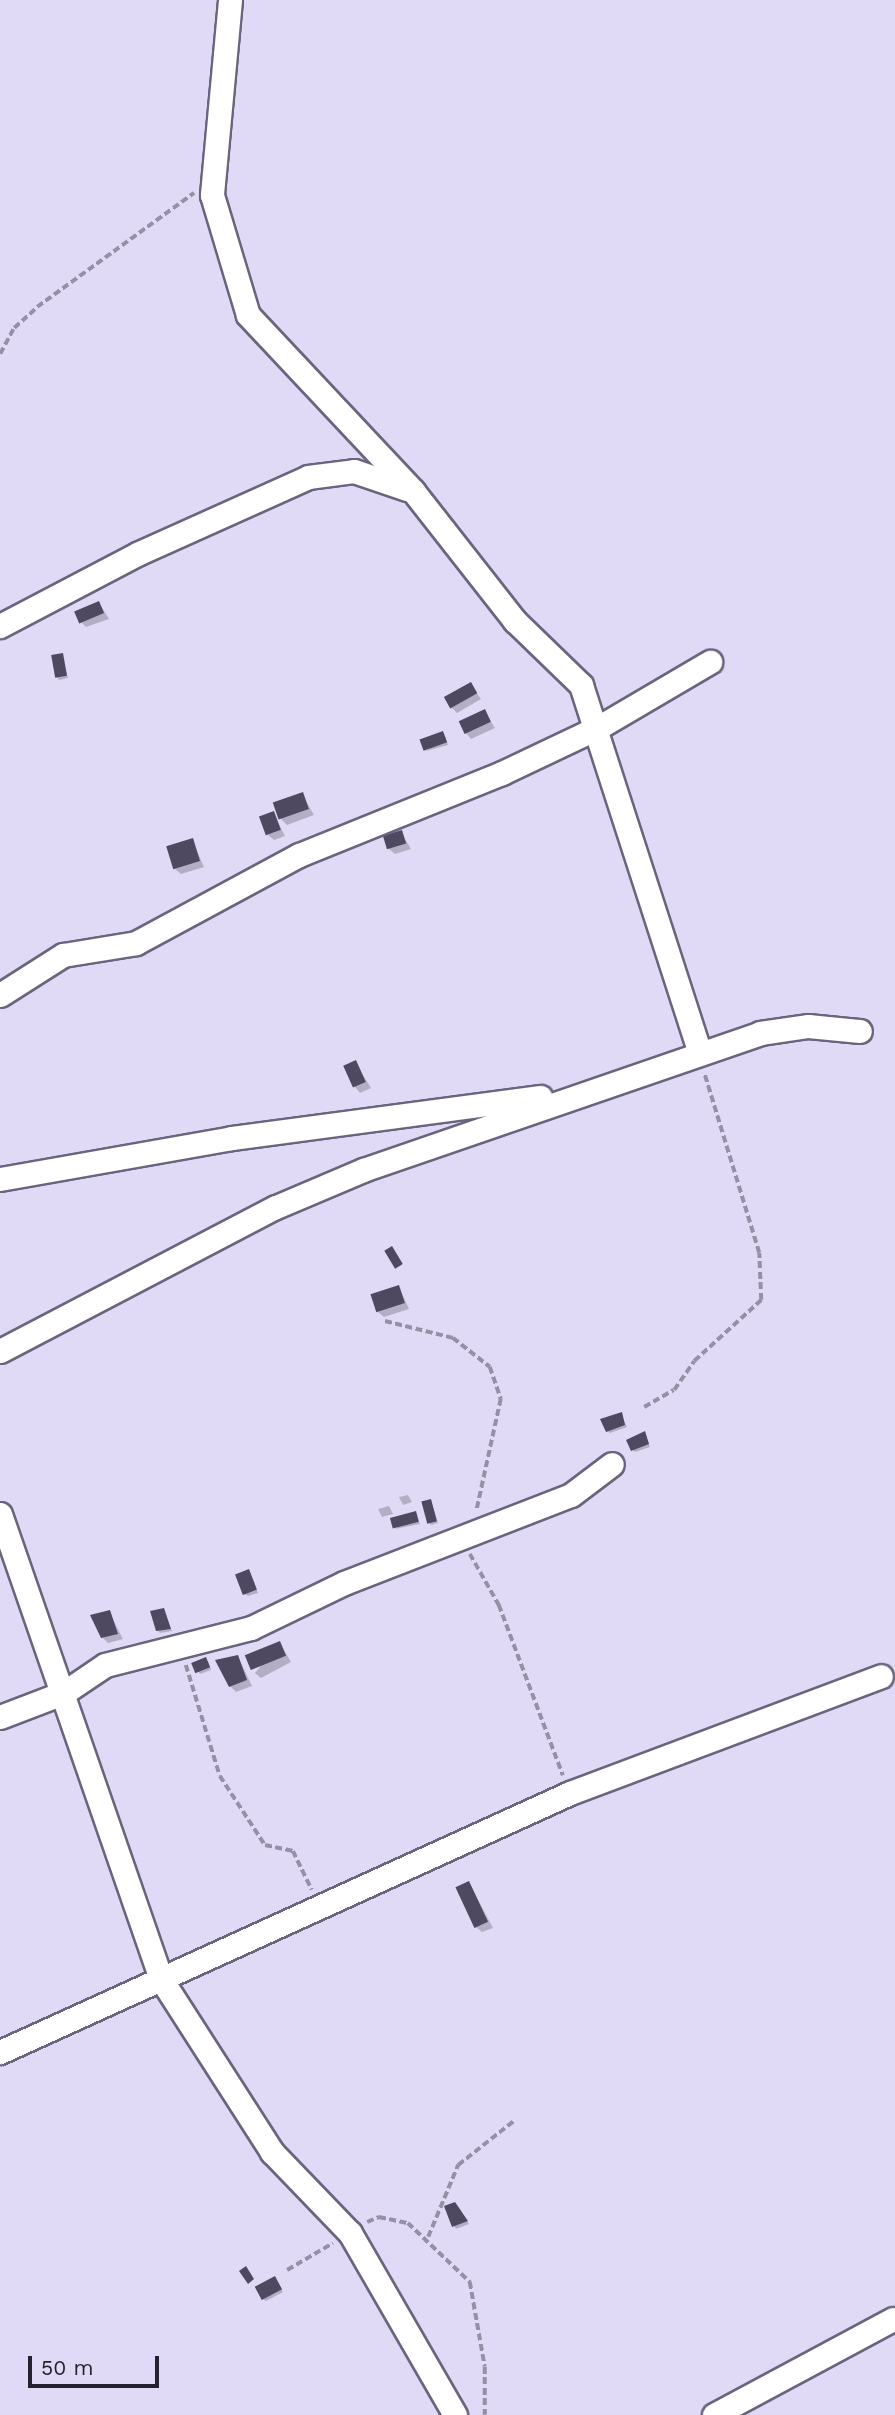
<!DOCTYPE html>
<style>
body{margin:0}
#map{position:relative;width:895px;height:2415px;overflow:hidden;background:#e1daf7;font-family:"Work Sans",sans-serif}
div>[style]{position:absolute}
.shadow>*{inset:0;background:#0003}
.building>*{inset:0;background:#4f4861;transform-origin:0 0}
.path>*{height:3.5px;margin-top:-1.75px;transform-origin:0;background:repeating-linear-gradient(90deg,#9590a5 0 7px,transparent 0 10.5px)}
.roads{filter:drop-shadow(2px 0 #6a647d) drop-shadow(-2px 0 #6a647d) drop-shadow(0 2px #6a647d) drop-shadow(0 -2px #6a647d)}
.minor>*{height:23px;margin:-11.5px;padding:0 11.5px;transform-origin:11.5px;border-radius:11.5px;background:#fff}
span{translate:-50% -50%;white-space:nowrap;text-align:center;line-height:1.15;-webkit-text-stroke:7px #e1daf7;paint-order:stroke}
.scale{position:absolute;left:28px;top:2356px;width:131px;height:32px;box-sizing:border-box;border:4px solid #25222d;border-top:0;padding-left:9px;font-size:21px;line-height:24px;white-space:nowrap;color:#25222d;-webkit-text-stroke:5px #e1daf7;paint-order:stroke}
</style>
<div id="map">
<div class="shadow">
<i style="clip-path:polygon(99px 603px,109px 619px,86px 627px,80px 621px)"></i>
<i style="clip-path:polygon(62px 655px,68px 678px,59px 680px,57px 677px)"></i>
<i style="clip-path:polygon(470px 684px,481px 699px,457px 713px,451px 707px)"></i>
<i style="clip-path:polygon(484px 711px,495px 728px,471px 739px,466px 733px)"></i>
<i style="clip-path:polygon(445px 736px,448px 745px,426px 751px)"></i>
<i style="clip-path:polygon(302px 794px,314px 815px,287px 825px,281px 819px)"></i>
<i style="clip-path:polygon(273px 813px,285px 836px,274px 840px,268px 835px)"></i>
<i style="clip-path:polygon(401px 832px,411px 849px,395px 854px,389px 849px)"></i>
<i style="clip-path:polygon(192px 840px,204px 867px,181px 874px,175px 869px)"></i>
<i style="clip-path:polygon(355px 1062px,371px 1088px,360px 1093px,355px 1087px)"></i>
<i style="clip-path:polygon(399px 1287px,409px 1309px,384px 1317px,378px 1312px)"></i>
<i style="clip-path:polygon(621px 1414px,627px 1427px,610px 1433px,607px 1431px)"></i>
<i style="clip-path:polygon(645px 1433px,650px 1447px,635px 1452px,633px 1450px)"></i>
<i style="clip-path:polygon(408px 1495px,412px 1502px,403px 1505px,399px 1497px)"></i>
<i style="clip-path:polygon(431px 1501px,438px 1523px,431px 1525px,429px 1523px)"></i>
<i style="clip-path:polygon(389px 1506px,393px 1514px,382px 1517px,378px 1509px)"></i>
<i style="clip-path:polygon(415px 1513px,420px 1524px,395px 1529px)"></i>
<i style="clip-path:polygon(249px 1571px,258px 1593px,248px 1596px,245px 1594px)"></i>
<i style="clip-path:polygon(163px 1610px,172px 1631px,160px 1633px,157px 1630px)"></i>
<i style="clip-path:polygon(109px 1612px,123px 1639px,108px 1643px,102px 1637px)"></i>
<i style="clip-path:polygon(280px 1643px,291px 1662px,261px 1678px,255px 1673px)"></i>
<i style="clip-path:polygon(238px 1657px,252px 1686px,236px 1692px,230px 1686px)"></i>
<i style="clip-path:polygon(208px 1661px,211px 1670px,200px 1674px,198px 1671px)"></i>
<i style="clip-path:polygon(469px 1883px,493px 1928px,482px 1932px,476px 1927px)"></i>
<i style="clip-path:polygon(457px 2206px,469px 2224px,456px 2229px,454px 2226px)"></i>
<i style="clip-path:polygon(277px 2281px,283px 2292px,266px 2301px,263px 2299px)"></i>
</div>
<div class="building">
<i style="left:99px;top:601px;width:13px;height:27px;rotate:67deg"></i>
<i style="left:63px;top:653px;width:23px;height:12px;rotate:80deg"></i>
<i style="left:471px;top:682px;width:13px;height:31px;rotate:61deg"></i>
<i style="left:485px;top:709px;width:14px;height:29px;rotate:65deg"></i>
<i style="left:443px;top:731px;width:12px;height:25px;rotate:70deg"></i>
<i style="left:303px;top:792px;width:18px;height:32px;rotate:71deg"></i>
<i style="left:274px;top:811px;width:20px;height:16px;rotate:70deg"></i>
<i style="left:402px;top:830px;width:14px;height:20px;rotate:73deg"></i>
<i style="left:193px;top:838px;width:24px;height:28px;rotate:73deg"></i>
<i style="left:356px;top:1060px;width:24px;height:14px;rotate:66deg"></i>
<i style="left:392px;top:1246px;width:21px;height:9px;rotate:59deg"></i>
<i style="left:399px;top:1285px;width:19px;height:30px;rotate:72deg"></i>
<i style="clip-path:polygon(622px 1412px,625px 1425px,606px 1432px,600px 1419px)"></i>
<i style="clip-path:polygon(645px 1431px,649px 1444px,631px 1451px,626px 1440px)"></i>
<i style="left:431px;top:1499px;width:23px;height:10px;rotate:75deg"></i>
<i style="left:416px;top:1511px;width:11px;height:27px;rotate:75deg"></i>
<i style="left:249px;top:1569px;width:22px;height:15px;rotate:69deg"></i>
<i style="clip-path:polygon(164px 1608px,171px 1629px,156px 1631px,150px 1611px)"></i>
<i style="clip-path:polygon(110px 1610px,118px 1634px,101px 1638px,90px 1615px)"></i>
<i style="left:280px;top:1641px;width:16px;height:38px;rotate:68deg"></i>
<i style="clip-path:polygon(238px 1655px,247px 1680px,229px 1687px,215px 1660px)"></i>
<i style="left:206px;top:1657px;width:11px;height:16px;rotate:68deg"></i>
<i style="left:469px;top:1881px;width:45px;height:15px;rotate:65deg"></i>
<i style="clip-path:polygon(455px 2202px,468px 2221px,452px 2227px,444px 2206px)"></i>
<i style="clip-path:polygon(246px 2266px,254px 2279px,248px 2284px,239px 2271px)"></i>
<i style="left:275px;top:2276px;width:15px;height:23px;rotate:62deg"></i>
</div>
<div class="path">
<i style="left:0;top:354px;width:30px;rotate:-62deg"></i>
<i style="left:14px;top:328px;width:31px;rotate:-42deg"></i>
<i style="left:37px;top:307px;width:194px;rotate:-36deg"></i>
<i style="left:385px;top:1321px;width:70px;rotate:14deg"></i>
<i style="left:453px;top:1338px;width:47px;rotate:38.1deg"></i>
<i style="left:490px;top:1367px;width:34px;rotate:71deg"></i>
<i style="left:501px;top:1399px;width:113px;rotate:102.3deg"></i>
<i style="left:644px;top:1407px;width:34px;rotate:-30deg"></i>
<i style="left:674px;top:1390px;width:35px;rotate:-55deg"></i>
<i style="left:694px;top:1361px;width:91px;rotate:-42.3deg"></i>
<i style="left:761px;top:1300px;width:47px;rotate:-92.4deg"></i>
<i style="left:759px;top:1253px;width:188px;rotate:-107deg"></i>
<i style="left:470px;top:1554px;width:59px;rotate:60.4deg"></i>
<i style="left:499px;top:1605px;width:182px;rotate:69.4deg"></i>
<i style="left:186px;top:1665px;width:116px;rotate:73deg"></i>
<i style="left:220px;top:1776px;width:82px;rotate:56.9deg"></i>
<i style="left:265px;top:1845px;width:29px;rotate:12deg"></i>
<i style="left:293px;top:1851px;width:43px;rotate:64deg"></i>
<i style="left:367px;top:2222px;width:13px;rotate:-23deg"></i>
<i style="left:379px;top:2217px;width:30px;rotate:12deg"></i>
<i style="left:408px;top:2223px;width:86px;rotate:43.6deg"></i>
<i style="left:470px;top:2282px;width:86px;rotate:80deg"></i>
<i style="left:485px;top:2367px;width:48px;rotate:90deg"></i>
<i style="left:428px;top:2237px;width:78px;rotate:-67.4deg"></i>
<i style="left:458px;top:2165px;width:73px;rotate:-38.3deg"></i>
<i style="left:287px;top:2270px;width:53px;rotate:-30.4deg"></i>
</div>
<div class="roads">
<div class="minor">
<i style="left:230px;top:0;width:196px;rotate:95.3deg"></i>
<i style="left:212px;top:195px;width:125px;rotate:73.3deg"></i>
<i style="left:248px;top:315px;width:241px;rotate:46.8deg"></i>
<i style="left:413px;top:491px;width:165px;rotate:51.9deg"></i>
<i style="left:515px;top:621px;width:92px;rotate:44.1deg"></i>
<i style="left:581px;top:685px;width:387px;rotate:72.1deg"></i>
<i style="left:0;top:626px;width:155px;rotate:-27.7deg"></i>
<i style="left:137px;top:554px;width:188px;rotate:-24.2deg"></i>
<i style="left:308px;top:477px;width:46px;rotate:-7.4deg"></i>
<i style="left:354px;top:471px;width:56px;rotate:18.8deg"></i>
<i style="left:0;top:995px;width:75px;rotate:-32.4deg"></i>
<i style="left:63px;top:955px;width:74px;rotate:-9.3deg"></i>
<i style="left:136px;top:943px;width:185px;rotate:-28.4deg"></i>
<i style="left:299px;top:855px;width:219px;rotate:-22deg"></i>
<i style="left:502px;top:773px;width:107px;rotate:-25.4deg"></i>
<i style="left:599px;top:727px;width:129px;rotate:-30.4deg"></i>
<i style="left:0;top:1179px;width:236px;rotate:-10deg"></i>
<i style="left:232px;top:1138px;width:311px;rotate:-7.6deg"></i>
<i style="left:0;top:1351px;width:311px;rotate:-27.6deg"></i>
<i style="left:276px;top:1207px;width:95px;rotate:-23deg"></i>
<i style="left:363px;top:1170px;width:420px;rotate:-19deg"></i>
<i style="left:760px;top:1033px;width:49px;rotate:-8.3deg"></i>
<i style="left:808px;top:1026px;width:52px;rotate:5.5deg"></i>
<i style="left:0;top:1514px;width:492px;rotate:70.9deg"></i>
<i style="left:161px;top:1979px;width:206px;rotate:57.3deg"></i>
<i style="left:272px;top:2152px;width:112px;rotate:46.1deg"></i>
<i style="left:350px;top:2233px;width:210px;rotate:60deg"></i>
<i style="left:0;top:1717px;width:70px;rotate:-21deg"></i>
<i style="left:65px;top:1692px;width:48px;rotate:-34deg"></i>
<i style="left:105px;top:1665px;width:151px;rotate:-14.2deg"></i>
<i style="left:251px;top:1628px;width:103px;rotate:-25.8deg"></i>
<i style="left:344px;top:1583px;width:243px;rotate:-21.2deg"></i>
<i style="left:571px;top:1495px;width:51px;rotate:-37.1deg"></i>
<i style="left:0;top:2052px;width:626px;rotate:-24.44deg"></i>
<i style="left:570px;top:1793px;width:332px;rotate:-20.6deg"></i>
<i style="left:714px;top:2415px;width:203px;rotate:-28.2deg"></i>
</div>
</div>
<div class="scale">50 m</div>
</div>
